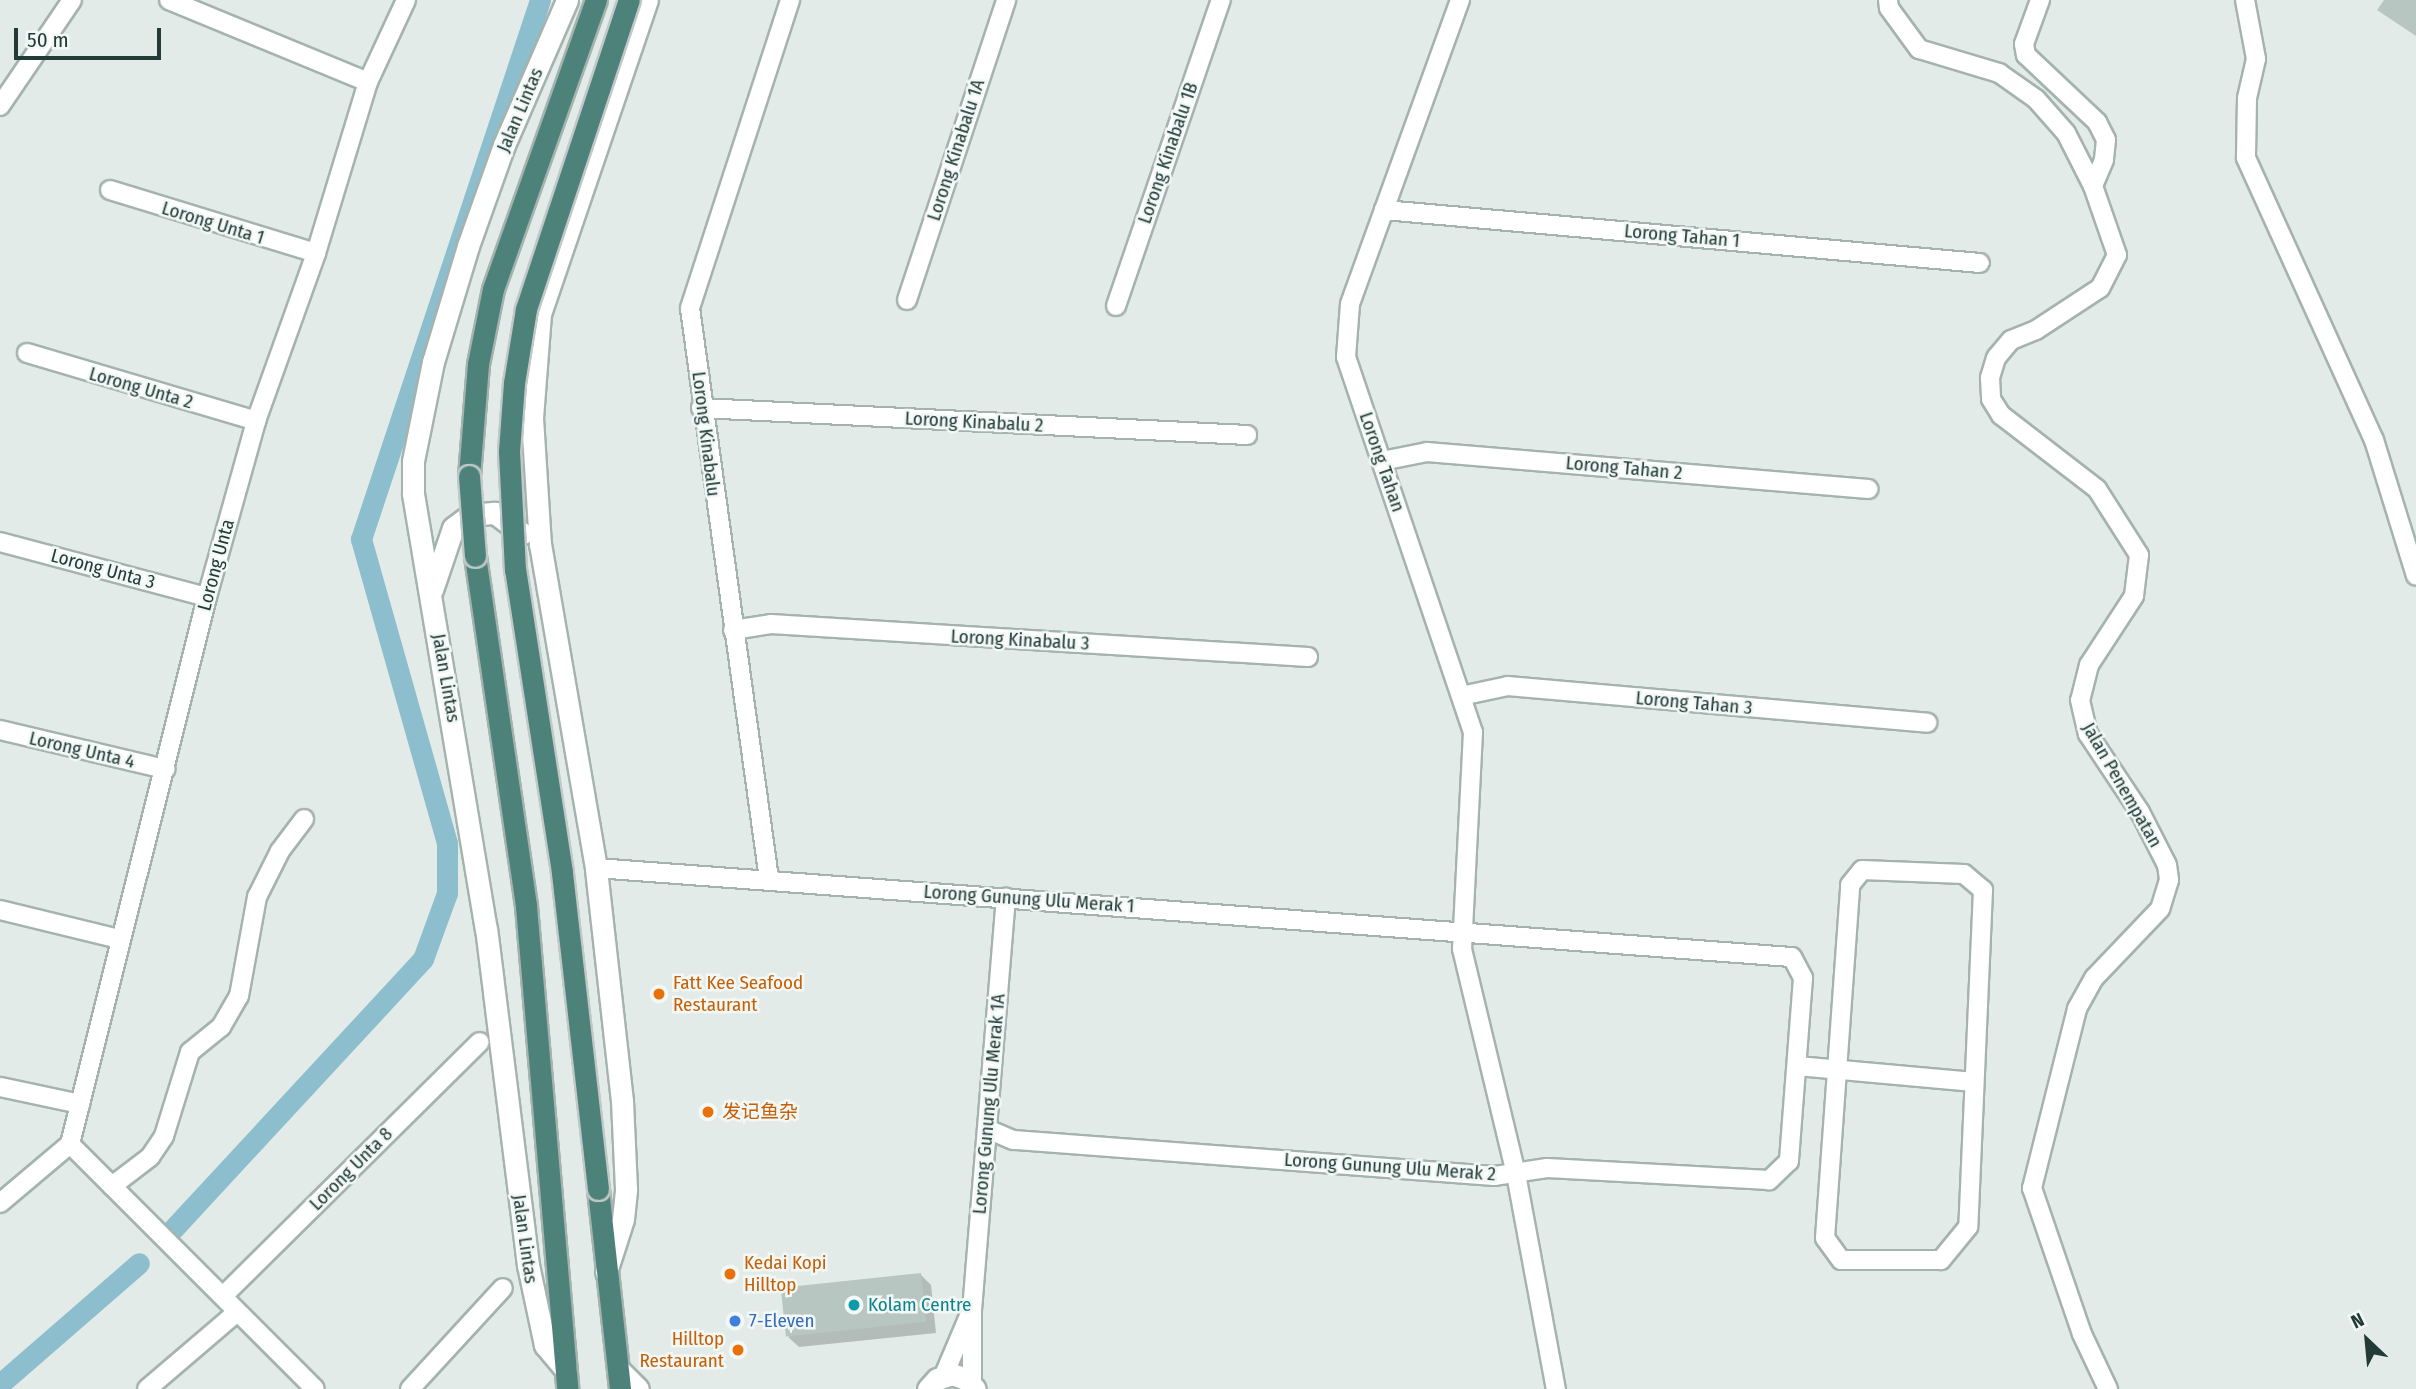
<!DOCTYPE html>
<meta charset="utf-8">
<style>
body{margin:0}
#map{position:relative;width:2416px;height:1389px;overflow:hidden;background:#e2ebe8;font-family:"Fira Sans Condensed","Noto Sans SC",sans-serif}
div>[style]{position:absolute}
.shadow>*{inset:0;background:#0003}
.canal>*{height:21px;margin:-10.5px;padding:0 10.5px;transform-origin:10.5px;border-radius:10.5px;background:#8dbecd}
.building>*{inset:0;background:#b7c6c1;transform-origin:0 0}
.roads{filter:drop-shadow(2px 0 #a5b3af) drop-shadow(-2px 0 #a5b3af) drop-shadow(0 2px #a5b3af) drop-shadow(0 -2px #a5b3af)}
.minor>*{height:18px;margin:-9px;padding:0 9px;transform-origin:9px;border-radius:9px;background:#fff}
.tertiary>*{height:21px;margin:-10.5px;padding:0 10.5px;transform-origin:10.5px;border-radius:10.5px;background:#fff}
.secondary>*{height:21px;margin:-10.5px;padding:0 10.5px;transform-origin:10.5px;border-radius:10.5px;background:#fff}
.trunk>*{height:21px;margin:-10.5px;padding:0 10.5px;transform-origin:10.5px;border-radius:10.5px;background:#4c827a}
.bridges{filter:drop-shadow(2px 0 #c1c8c7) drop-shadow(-2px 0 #c1c8c7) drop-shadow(0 2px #c1c8c7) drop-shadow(0 -2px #c1c8c7)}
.trunk-bridge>*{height:21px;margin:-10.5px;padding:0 10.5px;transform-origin:10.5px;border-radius:10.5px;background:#4c827a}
.dots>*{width:19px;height:19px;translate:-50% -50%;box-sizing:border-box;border:4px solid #f2f8f5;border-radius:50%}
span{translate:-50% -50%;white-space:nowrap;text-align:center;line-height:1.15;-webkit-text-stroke:5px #f2f8f5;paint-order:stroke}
.street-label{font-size:19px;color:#233b37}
.food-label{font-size:19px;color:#c56008}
.left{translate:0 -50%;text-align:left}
.right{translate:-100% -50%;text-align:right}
.culture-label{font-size:19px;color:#0d838f}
.shop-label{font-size:19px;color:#366cbe}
.north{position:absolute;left:2332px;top:1305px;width:70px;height:70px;-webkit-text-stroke:5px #f2f8f5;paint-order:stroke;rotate:334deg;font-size:19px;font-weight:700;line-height:28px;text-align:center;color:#233b37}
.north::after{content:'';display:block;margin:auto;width:24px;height:32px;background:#233b37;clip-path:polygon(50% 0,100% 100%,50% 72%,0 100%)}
.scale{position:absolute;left:14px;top:28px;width:147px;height:32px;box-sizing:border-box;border:4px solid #233b37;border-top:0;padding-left:9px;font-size:21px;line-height:24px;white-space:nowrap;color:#233b37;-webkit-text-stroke:5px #f2f8f5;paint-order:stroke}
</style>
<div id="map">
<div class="shadow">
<i style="clip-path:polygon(920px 1274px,931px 1285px,936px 1333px,799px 1347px,788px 1337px)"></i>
</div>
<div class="canal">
<i style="left:173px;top:1229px;width:368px;rotate:-47.2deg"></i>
<i style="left:423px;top:959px;width:70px;rotate:-70deg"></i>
<i style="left:447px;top:893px;width:50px;rotate:-90deg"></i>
<i style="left:447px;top:843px;width:316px;rotate:-105.8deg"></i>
<i style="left:361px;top:539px;width:568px;rotate:-71.63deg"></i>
<i style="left:0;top:1384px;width:184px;rotate:-41deg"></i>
</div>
<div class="building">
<i style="clip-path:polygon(2384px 0,2416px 0,2416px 36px,2377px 10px)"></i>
<i style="left:921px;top:1273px;width:49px;height:141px;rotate:84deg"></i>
</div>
<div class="roads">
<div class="minor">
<i style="left:169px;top:0;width:215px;rotate:22.4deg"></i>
<i style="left:1460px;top:0;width:323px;rotate:109.9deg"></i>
<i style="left:1350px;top:304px;width:53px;rotate:94.3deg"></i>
<i style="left:1346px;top:357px;width:396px;rotate:71.3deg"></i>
<i style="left:1473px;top:732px;width:217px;rotate:92.9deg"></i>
<i style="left:1462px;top:949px;width:231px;rotate:76.5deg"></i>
<i style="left:1516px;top:1174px;width:219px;rotate:79.5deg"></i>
<i style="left:1888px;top:0;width:8px;rotate:83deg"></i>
<i style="left:1889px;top:8px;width:51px;rotate:53.8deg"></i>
<i style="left:1919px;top:49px;width:84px;rotate:16.7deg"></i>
<i style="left:1999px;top:73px;width:45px;rotate:35.1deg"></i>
<i style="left:2036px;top:99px;width:45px;rotate:48.6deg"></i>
<i style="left:2066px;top:133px;width:59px;rotate:63deg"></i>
<i style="left:2093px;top:186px;width:73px;rotate:70.8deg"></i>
<i style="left:2117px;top:255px;width:37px;rotate:117deg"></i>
<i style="left:2100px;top:288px;width:77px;rotate:146.7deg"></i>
<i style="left:2036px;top:330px;width:27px;rotate:158deg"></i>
<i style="left:2011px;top:340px;width:23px;rotate:130deg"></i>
<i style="left:1996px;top:358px;width:21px;rotate:107deg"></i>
<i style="left:1990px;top:378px;width:21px;rotate:87deg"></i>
<i style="left:1991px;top:399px;width:19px;rotate:58deg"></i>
<i style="left:2001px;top:415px;width:121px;rotate:37.6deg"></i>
<i style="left:2097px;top:489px;width:78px;rotate:57.5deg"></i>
<i style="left:2139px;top:555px;width:41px;rotate:97deg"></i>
<i style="left:2134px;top:596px;width:82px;rotate:123.1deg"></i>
<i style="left:2089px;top:665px;width:36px;rotate:104deg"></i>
<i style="left:2080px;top:700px;width:35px;rotate:77deg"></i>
<i style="left:2088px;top:734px;width:94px;rotate:56.3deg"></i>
<i style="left:2140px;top:812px;width:59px;rotate:63deg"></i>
<i style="left:2167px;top:865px;width:15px;rotate:82deg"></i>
<i style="left:2169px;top:880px;width:30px;rotate:107deg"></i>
<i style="left:2160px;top:909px;width:95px;rotate:133.7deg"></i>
<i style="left:2094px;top:978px;width:35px;rotate:119deg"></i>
<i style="left:2077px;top:1009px;width:185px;rotate:104.1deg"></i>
<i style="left:2032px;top:1188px;width:154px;rotate:71.1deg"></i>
<i style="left:2082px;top:1334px;width:61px;rotate:64.7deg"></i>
<i style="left:2040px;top:0;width:47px;rotate:110deg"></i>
<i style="left:2024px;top:44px;width:11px;rotate:80deg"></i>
<i style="left:2026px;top:55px;width:98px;rotate:43.3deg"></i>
<i style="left:2097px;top:122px;width:20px;rotate:63deg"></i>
<i style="left:2106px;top:140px;width:20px;rotate:96deg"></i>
<i style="left:2104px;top:160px;width:28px;rotate:113deg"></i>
<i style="left:2245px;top:0;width:60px;rotate:79.4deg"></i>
<i style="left:2256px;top:59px;width:40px;rotate:103deg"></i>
<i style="left:2247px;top:98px;width:60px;rotate:91deg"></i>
<i style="left:2246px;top:158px;width:310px;rotate:65.6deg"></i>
<i style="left:2374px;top:440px;width:142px;rotate:72.8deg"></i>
<i style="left:0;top:106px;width:128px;rotate:-55.8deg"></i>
<i style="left:110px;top:190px;width:215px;rotate:17deg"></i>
<i style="left:1384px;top:210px;width:598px;rotate:5.08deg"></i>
<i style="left:907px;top:300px;width:316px;rotate:-71.7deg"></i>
<i style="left:1116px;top:306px;width:324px;rotate:-71.1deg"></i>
<i style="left:27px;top:353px;width:239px;rotate:16.5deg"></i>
<i style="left:701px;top:408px;width:547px;rotate:2.83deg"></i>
<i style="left:1382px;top:461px;width:46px;rotate:-11.3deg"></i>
<i style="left:1427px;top:452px;width:443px;rotate:4.8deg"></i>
<i style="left:0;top:542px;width:214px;rotate:14.9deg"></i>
<i style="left:733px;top:630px;width:38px;rotate:-9deg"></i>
<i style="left:771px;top:624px;width:538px;rotate:3.52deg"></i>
<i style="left:1461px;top:696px;width:48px;rotate:-12deg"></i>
<i style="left:1508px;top:686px;width:421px;rotate:5deg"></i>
<i style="left:0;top:730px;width:170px;rotate:13.3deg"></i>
<i style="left:596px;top:868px;width:1199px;rotate:4.26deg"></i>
<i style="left:1792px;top:957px;width:24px;rotate:62deg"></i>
<i style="left:1803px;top:978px;width:184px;rotate:94.4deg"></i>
<i style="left:1789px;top:1161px;width:28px;rotate:136deg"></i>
<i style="left:1769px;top:1180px;width:222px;rotate:-176.9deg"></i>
<i style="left:1547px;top:1168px;width:54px;rotate:171.4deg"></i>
<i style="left:1494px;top:1176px;width:482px;rotate:-175.7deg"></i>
<i style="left:1013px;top:1140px;width:28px;rotate:-157deg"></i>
<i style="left:1862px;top:870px;width:102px;rotate:2.2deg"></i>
<i style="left:1964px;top:874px;width:25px;rotate:40deg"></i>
<i style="left:1983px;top:890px;width:337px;rotate:92.5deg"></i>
<i style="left:1968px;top:1227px;width:43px;rotate:129.3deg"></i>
<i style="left:1941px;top:1260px;width:100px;rotate:180deg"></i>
<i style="left:1841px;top:1260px;width:27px;rotate:-126deg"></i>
<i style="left:1825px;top:1238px;width:354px;rotate:-85.9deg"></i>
<i style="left:1850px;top:885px;width:19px;rotate:-51deg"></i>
<i style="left:769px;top:879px;width:576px;rotate:-97.88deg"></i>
<i style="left:690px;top:308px;width:324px;rotate:-72deg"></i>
<i style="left:0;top:910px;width:122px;rotate:13.7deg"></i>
<i style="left:1798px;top:1066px;width:176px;rotate:5.2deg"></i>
<i style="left:0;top:1087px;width:82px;rotate:12deg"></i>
<i style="left:70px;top:1144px;width:564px;rotate:-75.94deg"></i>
<i style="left:207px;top:597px;width:183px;rotate:-74.4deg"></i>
<i style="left:256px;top:421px;width:178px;rotate:-70.3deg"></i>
<i style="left:316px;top:253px;width:179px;rotate:-73.1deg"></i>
<i style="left:368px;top:82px;width:90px;rotate:-65.1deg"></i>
<i style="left:70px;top:1144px;width:346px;rotate:45deg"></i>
<i style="left:112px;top:1186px;width:48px;rotate:-37.3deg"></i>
<i style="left:150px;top:1157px;width:25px;rotate:-56deg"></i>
<i style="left:164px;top:1136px;width:88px;rotate:-72.8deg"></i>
<i style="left:190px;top:1052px;width:40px;rotate:-39deg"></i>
<i style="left:221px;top:1027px;width:36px;rotate:-60deg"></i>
<i style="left:239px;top:996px;width:101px;rotate:-79.7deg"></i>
<i style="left:257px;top:897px;width:51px;rotate:-63.4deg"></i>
<i style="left:280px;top:851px;width:40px;rotate:-53deg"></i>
<i style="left:0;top:1203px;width:92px;rotate:-40.1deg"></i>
<i style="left:223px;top:1296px;width:361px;rotate:-44.7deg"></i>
<i style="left:944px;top:1375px;width:64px;rotate:-67deg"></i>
<i style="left:972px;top:1384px;width:74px;rotate:-90deg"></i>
<i style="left:972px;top:1310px;width:414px;rotate:-85.3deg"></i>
<i style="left:147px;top:1389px;width:118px;rotate:-40.5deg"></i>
<i style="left:410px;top:1389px;width:137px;rotate:-47.4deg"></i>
</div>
<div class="tertiary">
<i style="left:618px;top:1369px;width:28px;rotate:45deg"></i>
<i style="left:928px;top:1389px;width:13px;rotate:-48deg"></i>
<i style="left:937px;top:1379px;width:16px;rotate:-18deg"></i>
<i style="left:952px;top:1374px;width:15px;rotate:20deg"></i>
<i style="left:966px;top:1379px;width:13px;rotate:48deg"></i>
</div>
<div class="secondary">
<i style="left:432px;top:590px;width:65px;rotate:-71.3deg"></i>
<i style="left:453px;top:528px;width:21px;rotate:-37deg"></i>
<i style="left:470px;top:515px;width:25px;rotate:-5deg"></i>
<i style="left:495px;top:513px;width:34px;rotate:37deg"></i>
<i style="left:606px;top:1272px;width:56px;rotate:-72.2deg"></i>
<i style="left:623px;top:1219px;width:30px;rotate:-84deg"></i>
<i style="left:626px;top:1189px;width:88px;rotate:-92.6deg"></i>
<i style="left:622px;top:1101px;width:234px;rotate:-96.4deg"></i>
<i style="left:596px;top:868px;width:328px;rotate:-99.8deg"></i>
<i style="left:540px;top:545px;width:127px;rotate:-93.6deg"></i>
<i style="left:532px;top:418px;width:104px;rotate:-85.6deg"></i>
<i style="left:540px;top:314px;width:332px;rotate:-71.2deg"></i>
<i style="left:566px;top:1370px;width:33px;rotate:-130deg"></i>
<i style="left:545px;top:1345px;width:82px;rotate:-102deg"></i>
<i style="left:528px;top:1265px;width:338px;rotate:-97.1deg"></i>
<i style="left:486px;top:930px;width:443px;rotate:-99.5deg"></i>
<i style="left:413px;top:493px;width:32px;rotate:-90deg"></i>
<i style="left:413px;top:461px;width:101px;rotate:-78.6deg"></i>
<i style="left:433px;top:362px;width:121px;rotate:-73.2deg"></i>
<i style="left:468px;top:246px;width:107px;rotate:-70.4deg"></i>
<i style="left:504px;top:145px;width:158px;rotate:-66.5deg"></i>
</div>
<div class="trunk">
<i style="left:469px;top:476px;width:112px;rotate:-85.4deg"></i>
<i style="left:478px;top:364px;width:76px;rotate:-78.7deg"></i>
<i style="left:493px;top:289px;width:307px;rotate:-70.4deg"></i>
<i style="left:475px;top:556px;width:354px;rotate:81.7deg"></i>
<i style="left:526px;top:906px;width:485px;rotate:85.1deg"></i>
<i style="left:598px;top:1189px;width:201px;rotate:83.7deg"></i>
</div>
</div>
<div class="bridges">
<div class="trunk-bridge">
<i style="left:469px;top:476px;width:80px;rotate:85.7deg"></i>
<i style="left:598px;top:1189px;width:319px;rotate:-96.5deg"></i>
<i style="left:562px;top:872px;width:306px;rotate:-98.8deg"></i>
<i style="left:515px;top:570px;width:119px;rotate:-92.9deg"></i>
<i style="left:509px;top:451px;width:68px;rotate:-85.8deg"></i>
<i style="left:514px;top:383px;width:75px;rotate:-80.8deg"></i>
<i style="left:526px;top:309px;width:326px;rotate:-71.6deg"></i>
</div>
</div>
<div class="dots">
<i style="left:659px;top:994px;background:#e8710a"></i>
<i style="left:708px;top:1112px;background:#e8710a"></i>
<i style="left:730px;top:1274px;background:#e8710a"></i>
<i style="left:854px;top:1305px;background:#0f9aa8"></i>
<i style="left:735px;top:1321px;background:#3f7fe0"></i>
<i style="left:738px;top:1350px;background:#e8710a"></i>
</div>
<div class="street-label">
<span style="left:520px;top:110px;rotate:-67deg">Jalan Lintas</span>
<span style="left:956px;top:150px;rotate:-72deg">Lorong Kinabalu 1A</span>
<span style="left:1168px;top:153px;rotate:-71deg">Lorong Kinabalu 1B</span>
<span style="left:213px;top:223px;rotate:17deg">Lorong Unta 1</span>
<span style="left:1682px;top:236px;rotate:5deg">Lorong Tahan 1</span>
<span style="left:141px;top:388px;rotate:16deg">Lorong Unta 2</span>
<span style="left:974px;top:422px;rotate:3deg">Lorong Kinabalu 2</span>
<span style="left:706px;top:434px;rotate:83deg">Lorong Kinabalu</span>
<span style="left:1382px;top:462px;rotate:71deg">Lorong Tahan</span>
<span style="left:1624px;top:468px;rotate:5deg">Lorong Tahan 2</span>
<span style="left:216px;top:565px;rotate:-75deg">Lorong Unta</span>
<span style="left:103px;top:569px;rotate:15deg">Lorong Unta 3</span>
<span style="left:1020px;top:640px;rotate:3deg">Lorong Kinabalu 3</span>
<span style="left:446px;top:678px;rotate:80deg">Jalan Lintas</span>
<span style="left:1694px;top:703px;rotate:5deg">Lorong Tahan 3</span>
<span style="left:82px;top:750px;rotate:13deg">Lorong Unta 4</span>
<span style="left:2122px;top:785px;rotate:60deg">Jalan Penempatan</span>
<span style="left:1029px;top:899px;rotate:4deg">Lorong Gunung Ulu Merak 1</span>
<span style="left:989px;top:1104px;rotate:-85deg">Lorong Gunung Ulu Merak 1A</span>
<span style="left:1390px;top:1167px;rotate:4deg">Lorong Gunung Ulu Merak 2</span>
<span style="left:351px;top:1169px;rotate:-45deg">Lorong Unta 8</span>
<span style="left:525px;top:1239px;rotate:82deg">Jalan Lintas</span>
</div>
<div class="food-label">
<span class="left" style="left:673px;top:994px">Fatt Kee Seafood<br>Restaurant</span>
<span class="left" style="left:722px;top:1112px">发记鱼杂</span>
<span class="left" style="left:744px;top:1274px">Kedai Kopi<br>Hilltop</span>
<span class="right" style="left:724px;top:1350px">Hilltop<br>Restaurant</span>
</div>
<div class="culture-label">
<span class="left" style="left:868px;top:1305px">Kolam Centre</span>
</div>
<div class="shop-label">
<span class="left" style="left:749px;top:1321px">7-Eleven</span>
</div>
<div class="north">N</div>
<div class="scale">50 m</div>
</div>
